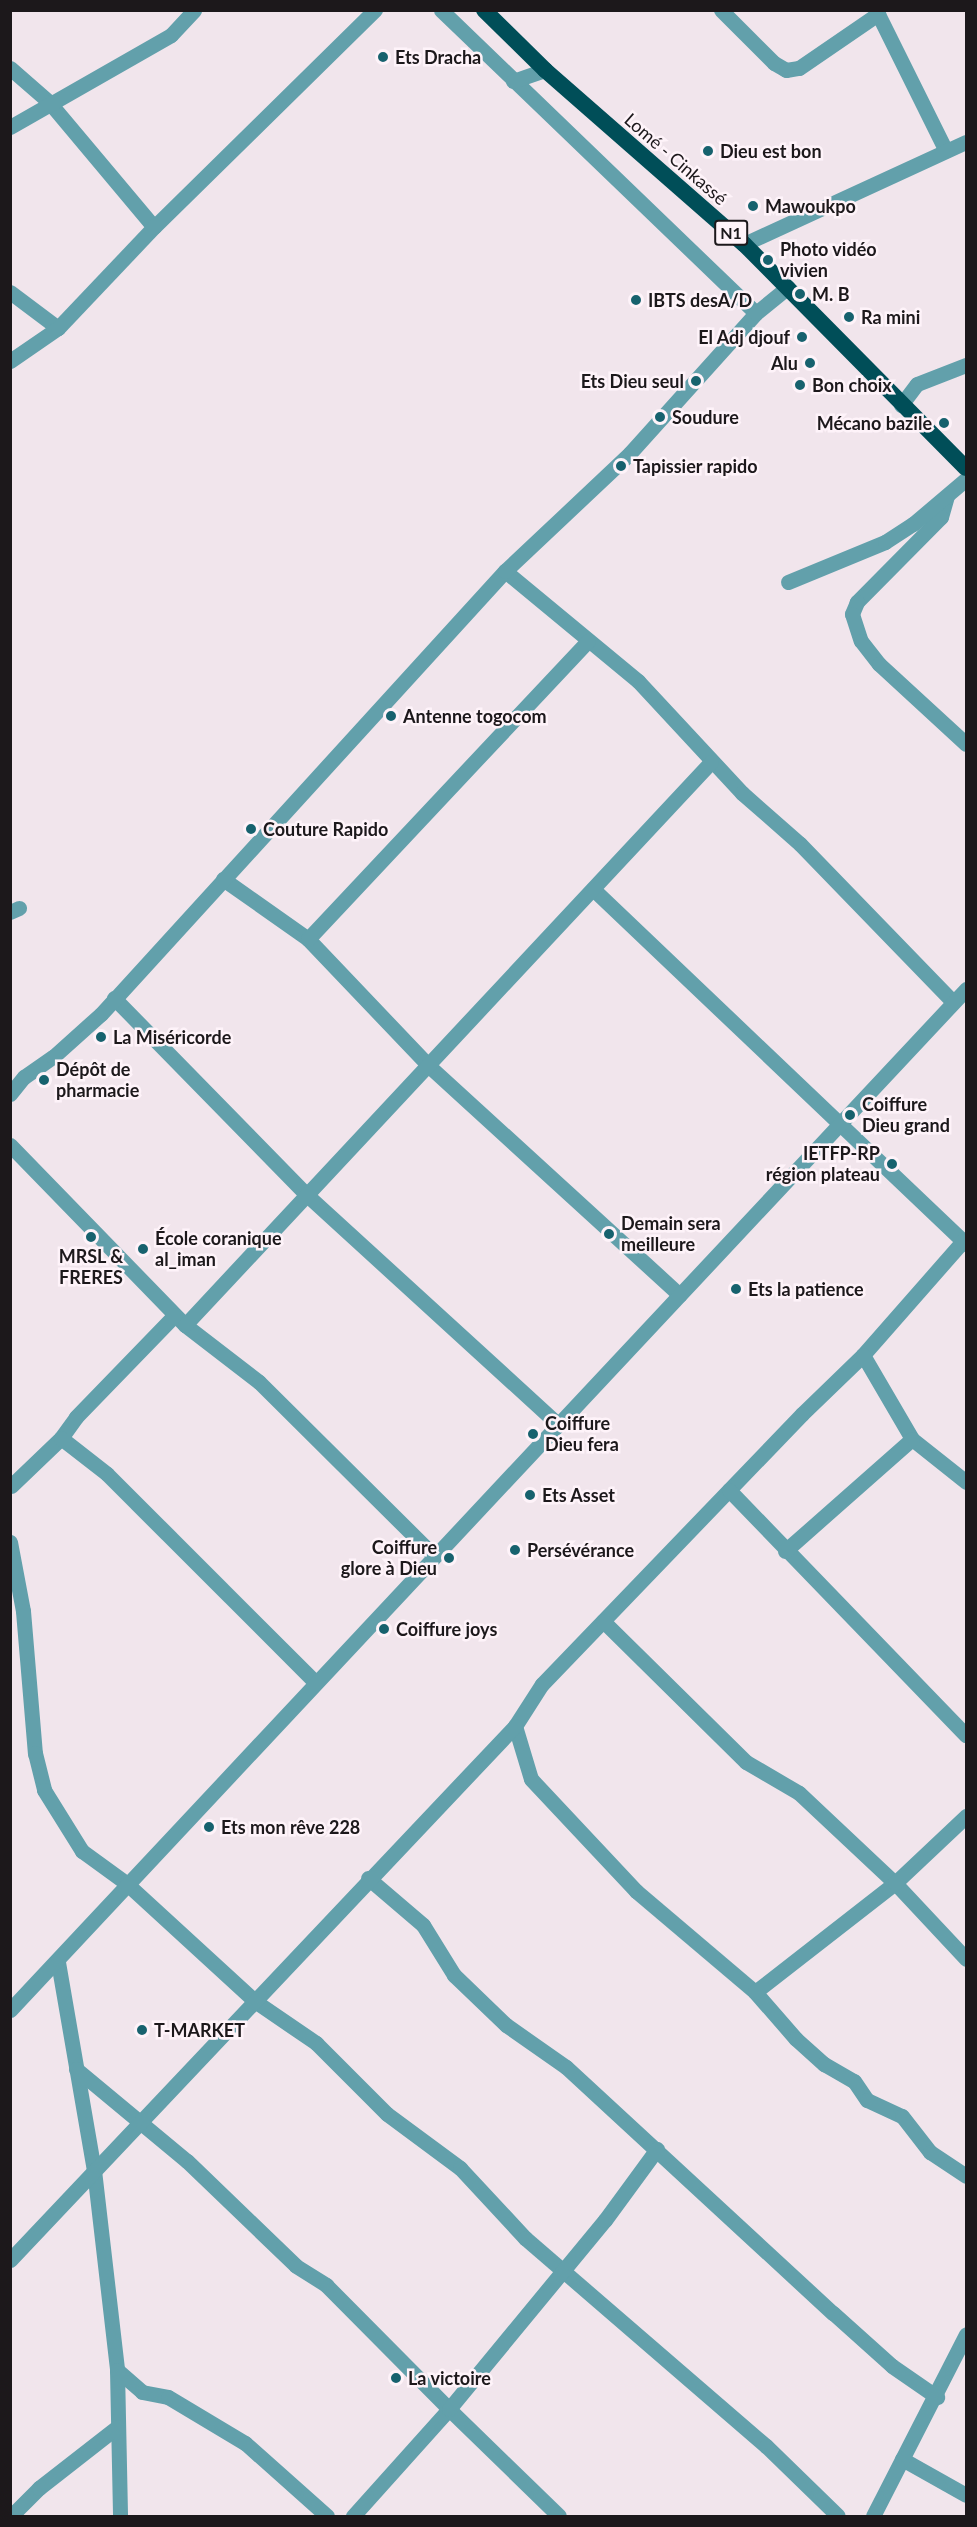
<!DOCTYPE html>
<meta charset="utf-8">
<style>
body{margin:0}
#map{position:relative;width:977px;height:2527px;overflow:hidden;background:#f1e5ec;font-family:Lato,sans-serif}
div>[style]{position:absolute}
.minor>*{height:15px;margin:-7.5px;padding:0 7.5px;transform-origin:7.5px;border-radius:7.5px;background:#62a0ab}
.trunk>*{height:16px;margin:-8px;padding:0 8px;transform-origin:8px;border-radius:8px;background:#004e58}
.dots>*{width:16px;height:16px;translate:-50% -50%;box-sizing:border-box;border:3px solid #fef3f9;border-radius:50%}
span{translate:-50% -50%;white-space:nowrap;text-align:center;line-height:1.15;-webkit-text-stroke:5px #fef3f9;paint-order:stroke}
.shield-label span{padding:2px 4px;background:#fef3f9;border:2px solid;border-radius:4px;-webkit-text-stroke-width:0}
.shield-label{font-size:16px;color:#1c181b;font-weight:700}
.poi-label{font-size:18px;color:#1c181b;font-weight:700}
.left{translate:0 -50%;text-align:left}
.right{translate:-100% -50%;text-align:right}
.street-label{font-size:18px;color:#1c181b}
.frame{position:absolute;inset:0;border:12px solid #1c181b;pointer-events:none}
</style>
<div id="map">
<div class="minor">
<i style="left:441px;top:10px;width:437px;rotate:43.9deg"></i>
<i style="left:721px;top:10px;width:75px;rotate:45deg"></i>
<i style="left:774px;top:63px;width:14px;rotate:30deg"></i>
<i style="left:786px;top:70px;width:13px;rotate:-9deg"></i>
<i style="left:799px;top:68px;width:96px;rotate:-34.4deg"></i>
<i style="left:876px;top:10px;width:157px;rotate:63.6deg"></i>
<i style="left:10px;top:68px;width:52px;rotate:41.1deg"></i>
<i style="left:49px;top:102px;width:163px;rotate:50deg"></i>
<i style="left:513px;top:81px;width:34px;rotate:-19deg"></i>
<i style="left:10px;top:127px;width:185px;rotate:-29.7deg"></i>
<i style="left:171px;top:35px;width:34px;rotate:-47deg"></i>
<i style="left:744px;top:244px;width:244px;rotate:-24.7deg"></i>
<i style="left:10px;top:292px;width:60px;rotate:36.9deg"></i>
<i style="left:10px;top:361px;width:58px;rotate:-34.5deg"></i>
<i style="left:58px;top:328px;width:139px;rotate:-46.5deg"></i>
<i style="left:154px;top:227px;width:310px;rotate:-44.5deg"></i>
<i style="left:901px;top:405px;width:26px;rotate:-53deg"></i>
<i style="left:917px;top:384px;width:53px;rotate:-21.2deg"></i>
<i style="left:947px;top:496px;width:22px;rotate:106deg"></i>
<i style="left:941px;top:517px;width:120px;rotate:134.7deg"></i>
<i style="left:857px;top:602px;width:13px;rotate:113deg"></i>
<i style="left:852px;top:614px;width:28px;rotate:72deg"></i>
<i style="left:861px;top:641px;width:29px;rotate:52deg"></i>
<i style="left:879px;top:664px;width:118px;rotate:42.6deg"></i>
<i style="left:505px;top:571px;width:173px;rotate:39.6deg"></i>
<i style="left:638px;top:681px;width:153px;rotate:47.1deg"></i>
<i style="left:742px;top:793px;width:77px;rotate:41.3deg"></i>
<i style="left:800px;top:844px;width:220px;rotate:45.9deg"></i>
<i style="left:788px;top:582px;width:105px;rotate:-22.4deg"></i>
<i style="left:885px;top:542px;width:33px;rotate:-33deg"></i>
<i style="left:913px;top:524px;width:70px;rotate:-40.3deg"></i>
<i style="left:223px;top:879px;width:104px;rotate:35.2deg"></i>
<i style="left:308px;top:939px;width:177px;rotate:46.4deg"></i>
<i style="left:430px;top:1067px;width:338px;rotate:42.4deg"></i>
<i style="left:593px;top:889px;width:515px;rotate:43.58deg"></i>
<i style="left:10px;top:912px;width:10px;rotate:-24deg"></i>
<i style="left:308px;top:939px;width:409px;rotate:-46.8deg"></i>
<i style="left:114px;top:998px;width:277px;rotate:45.6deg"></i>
<i style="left:308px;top:1196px;width:338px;rotate:42.4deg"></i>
<i style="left:10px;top:1094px;width:22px;rotate:-51deg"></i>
<i style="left:24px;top:1077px;width:35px;rotate:-35deg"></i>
<i style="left:53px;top:1057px;width:64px;rotate:-41.9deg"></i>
<i style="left:101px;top:1014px;width:600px;rotate:-47.64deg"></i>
<i style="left:505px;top:571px;width:172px;rotate:-43.3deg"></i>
<i style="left:630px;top:453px;width:188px;rotate:-48deg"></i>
<i style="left:756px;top:313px;width:41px;rotate:-39.1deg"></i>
<i style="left:10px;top:1145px;width:251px;rotate:45.8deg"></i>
<i style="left:185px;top:1325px;width:93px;rotate:37.6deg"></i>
<i style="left:259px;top:1382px;width:247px;rotate:44.8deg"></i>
<i style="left:963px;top:1241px;width:152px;rotate:131.3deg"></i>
<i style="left:863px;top:1355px;width:85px;rotate:136deg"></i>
<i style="left:802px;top:1414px;width:375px;rotate:133.9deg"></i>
<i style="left:542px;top:1684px;width:50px;rotate:122.7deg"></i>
<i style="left:515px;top:1726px;width:55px;rotate:73.2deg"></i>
<i style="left:531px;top:1779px;width:154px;rotate:46.8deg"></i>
<i style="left:636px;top:1891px;width:156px;rotate:40.3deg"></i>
<i style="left:755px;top:1992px;width:62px;rotate:48.9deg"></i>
<i style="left:796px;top:2039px;width:38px;rotate:42deg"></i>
<i style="left:824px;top:2064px;width:34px;rotate:30deg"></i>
<i style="left:854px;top:2081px;width:23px;rotate:56deg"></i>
<i style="left:867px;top:2100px;width:38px;rotate:25deg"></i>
<i style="left:902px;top:2116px;width:46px;rotate:52.1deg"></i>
<i style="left:930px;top:2152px;width:43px;rotate:33.7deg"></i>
<i style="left:185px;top:1325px;width:770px;rotate:-46.95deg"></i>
<i style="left:863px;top:1355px;width:97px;rotate:59.7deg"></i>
<i style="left:912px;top:1439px;width:69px;rotate:38.5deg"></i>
<i style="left:61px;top:1438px;width:26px;rotate:-54deg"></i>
<i style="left:76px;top:1417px;width:142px;rotate:-45.9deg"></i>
<i style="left:11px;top:1486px;width:69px;rotate:-43.8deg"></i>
<i style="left:61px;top:1438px;width:58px;rotate:38deg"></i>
<i style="left:107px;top:1474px;width:294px;rotate:45deg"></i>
<i style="left:729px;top:1490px;width:341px;rotate:46deg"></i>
<i style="left:10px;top:1542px;width:70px;rotate:79.3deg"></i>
<i style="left:23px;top:1611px;width:143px;rotate:85.2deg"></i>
<i style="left:35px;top:1753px;width:38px;rotate:76deg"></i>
<i style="left:44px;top:1790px;width:72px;rotate:58.1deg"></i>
<i style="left:82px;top:1851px;width:54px;rotate:36deg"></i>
<i style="left:126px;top:1883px;width:176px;rotate:42.5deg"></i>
<i style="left:256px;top:2002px;width:73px;rotate:34.3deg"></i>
<i style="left:316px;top:2043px;width:100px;rotate:45deg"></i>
<i style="left:387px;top:2114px;width:91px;rotate:36.5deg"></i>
<i style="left:460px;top:2168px;width:96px;rotate:47.1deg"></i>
<i style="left:525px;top:2238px;width:318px;rotate:40.8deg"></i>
<i style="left:766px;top:2446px;width:100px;rotate:44.2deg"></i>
<i style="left:785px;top:1551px;width:169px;rotate:-41.4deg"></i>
<i style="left:603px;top:1621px;width:201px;rotate:44.6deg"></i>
<i style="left:746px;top:1762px;width:61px;rotate:30.3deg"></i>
<i style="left:799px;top:1793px;width:132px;rotate:43.2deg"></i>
<i style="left:895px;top:1883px;width:104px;rotate:46.9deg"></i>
<i style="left:368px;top:1878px;width:72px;rotate:40.5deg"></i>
<i style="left:423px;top:1925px;width:59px;rotate:58.2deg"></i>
<i style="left:454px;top:1975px;width:72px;rotate:43.9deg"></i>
<i style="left:506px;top:2025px;width:73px;rotate:35deg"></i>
<i style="left:566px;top:2067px;width:363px;rotate:42.7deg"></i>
<i style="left:833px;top:2313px;width:79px;rotate:41.9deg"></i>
<i style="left:892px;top:2366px;width:55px;rotate:34.6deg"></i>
<i style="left:58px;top:1962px;width:211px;rotate:80.2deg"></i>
<i style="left:94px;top:2170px;width:201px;rotate:83.4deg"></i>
<i style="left:117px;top:2370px;width:146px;rotate:88.8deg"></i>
<i style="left:755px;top:1992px;width:177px;rotate:-37.9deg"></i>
<i style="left:895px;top:1883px;width:98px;rotate:-43.3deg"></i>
<i style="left:10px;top:2010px;width:1399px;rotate:-46.88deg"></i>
<i style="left:76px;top:2069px;width:144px;rotate:39.7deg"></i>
<i style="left:187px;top:2161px;width:151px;rotate:43.9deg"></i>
<i style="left:296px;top:2266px;width:36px;rotate:32deg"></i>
<i style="left:326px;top:2285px;width:175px;rotate:45.2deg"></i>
<i style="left:449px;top:2409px;width:144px;rotate:131.9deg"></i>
<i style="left:10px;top:2260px;width:735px;rotate:-46.6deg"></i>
<i style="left:117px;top:2370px;width:33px;rotate:41deg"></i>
<i style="left:142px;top:2392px;width:26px;rotate:11deg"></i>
<i style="left:168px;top:2397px;width:90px;rotate:30.9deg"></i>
<i style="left:245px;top:2443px;width:110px;rotate:41.7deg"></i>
<i style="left:902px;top:2459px;width:73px;rotate:29.4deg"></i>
<i style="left:11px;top:2516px;width:40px;rotate:-45deg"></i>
<i style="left:39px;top:2488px;width:99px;rotate:-38deg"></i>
<i style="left:559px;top:2516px;width:153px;rotate:-135.8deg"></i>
<i style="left:449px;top:2409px;width:245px;rotate:-50.5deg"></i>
<i style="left:605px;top:2220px;width:88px;rotate:-53.8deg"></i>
<i style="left:873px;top:2516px;width:204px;rotate:-62.9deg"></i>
</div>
<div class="trunk">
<i style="left:484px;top:10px;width:86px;rotate:44.5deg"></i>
<i style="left:545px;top:70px;width:264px;rotate:41.2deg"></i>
<i style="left:744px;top:244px;width:315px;rotate:45.3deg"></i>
</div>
<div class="dots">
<i style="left:383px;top:57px;background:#17626e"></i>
<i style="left:708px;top:151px;background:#17626e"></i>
<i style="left:753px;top:206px;background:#17626e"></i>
<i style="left:768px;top:260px;background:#17626e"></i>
<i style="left:800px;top:294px;background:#17626e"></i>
<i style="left:636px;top:300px;background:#17626e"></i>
<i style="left:849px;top:317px;background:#17626e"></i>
<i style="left:802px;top:337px;background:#17626e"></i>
<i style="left:810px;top:363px;background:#17626e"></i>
<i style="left:696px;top:381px;background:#17626e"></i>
<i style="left:800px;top:385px;background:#17626e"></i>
<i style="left:660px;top:417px;background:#17626e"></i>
<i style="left:944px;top:423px;background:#17626e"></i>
<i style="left:621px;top:466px;background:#17626e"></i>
<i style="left:391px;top:716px;background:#17626e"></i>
<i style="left:251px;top:829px;background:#17626e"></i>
<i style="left:101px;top:1037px;background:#17626e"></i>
<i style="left:44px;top:1080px;background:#17626e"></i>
<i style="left:850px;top:1115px;background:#17626e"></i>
<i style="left:892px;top:1164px;background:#17626e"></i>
<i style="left:609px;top:1234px;background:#17626e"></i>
<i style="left:91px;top:1237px;background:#17626e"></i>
<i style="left:143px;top:1249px;background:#17626e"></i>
<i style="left:736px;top:1289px;background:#17626e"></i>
<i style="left:533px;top:1434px;background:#17626e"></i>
<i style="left:530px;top:1495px;background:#17626e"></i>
<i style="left:515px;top:1550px;background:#17626e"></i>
<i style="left:449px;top:1558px;background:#17626e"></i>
<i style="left:384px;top:1629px;background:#17626e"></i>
<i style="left:209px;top:1827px;background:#17626e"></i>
<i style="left:142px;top:2030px;background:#17626e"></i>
<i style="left:396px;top:2378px;background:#17626e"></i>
</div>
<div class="shield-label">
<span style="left:731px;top:233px">N1</span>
</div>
<div class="poi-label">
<span class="left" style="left:395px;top:57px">Ets Dracha</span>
<span class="left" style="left:720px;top:151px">Dieu est bon</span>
<span class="left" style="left:765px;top:206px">Mawoukpo</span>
<span class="left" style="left:780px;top:260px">Photo vidéo<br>vivien</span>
<span class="left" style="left:812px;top:294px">M. B</span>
<span class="left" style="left:648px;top:300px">IBTS desA/D</span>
<span class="left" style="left:861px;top:317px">Ra mini</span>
<span class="right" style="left:790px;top:337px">El Adj djouf</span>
<span class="right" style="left:798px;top:363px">Alu</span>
<span class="right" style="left:684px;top:381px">Ets Dieu seul</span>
<span class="left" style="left:812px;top:385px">Bon choix</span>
<span class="left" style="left:672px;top:417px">Soudure</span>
<span class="right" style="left:932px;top:423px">Mécano bazile</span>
<span class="left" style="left:633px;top:466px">Tapissier rapido</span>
<span class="left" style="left:403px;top:716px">Antenne togocom</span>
<span class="left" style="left:263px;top:829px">Couture Rapido</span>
<span class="left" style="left:113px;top:1037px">La Miséricorde</span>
<span class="left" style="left:56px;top:1080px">Dépôt de<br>pharmacie</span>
<span class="left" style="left:862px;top:1115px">Coiffure<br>Dieu grand</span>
<span class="right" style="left:880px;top:1164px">IETFP-RP<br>région plateau</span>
<span class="left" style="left:621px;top:1234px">Demain sera<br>meilleure</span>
<span class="left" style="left:155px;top:1249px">École coranique<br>al_iman</span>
<span style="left:91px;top:1267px">MRSL &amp;<br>FRERES</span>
<span class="left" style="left:748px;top:1289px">Ets la patience</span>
<span class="left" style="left:545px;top:1434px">Coiffure<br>Dieu fera</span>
<span class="left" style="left:542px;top:1495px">Ets Asset</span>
<span class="right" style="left:437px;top:1558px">Coiffure<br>glore à Dieu</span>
<span class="left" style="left:527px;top:1550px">Persévérance</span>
<span class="left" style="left:396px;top:1629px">Coiffure joys</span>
<span class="left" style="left:221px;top:1827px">Ets mon rêve 228</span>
<span class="left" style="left:154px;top:2030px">T-MARKET</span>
<span class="left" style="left:408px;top:2378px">La victoire</span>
</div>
<div class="street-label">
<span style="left:676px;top:159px;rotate:41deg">Lomé - Cinkassé</span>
</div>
<div class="frame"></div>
</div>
